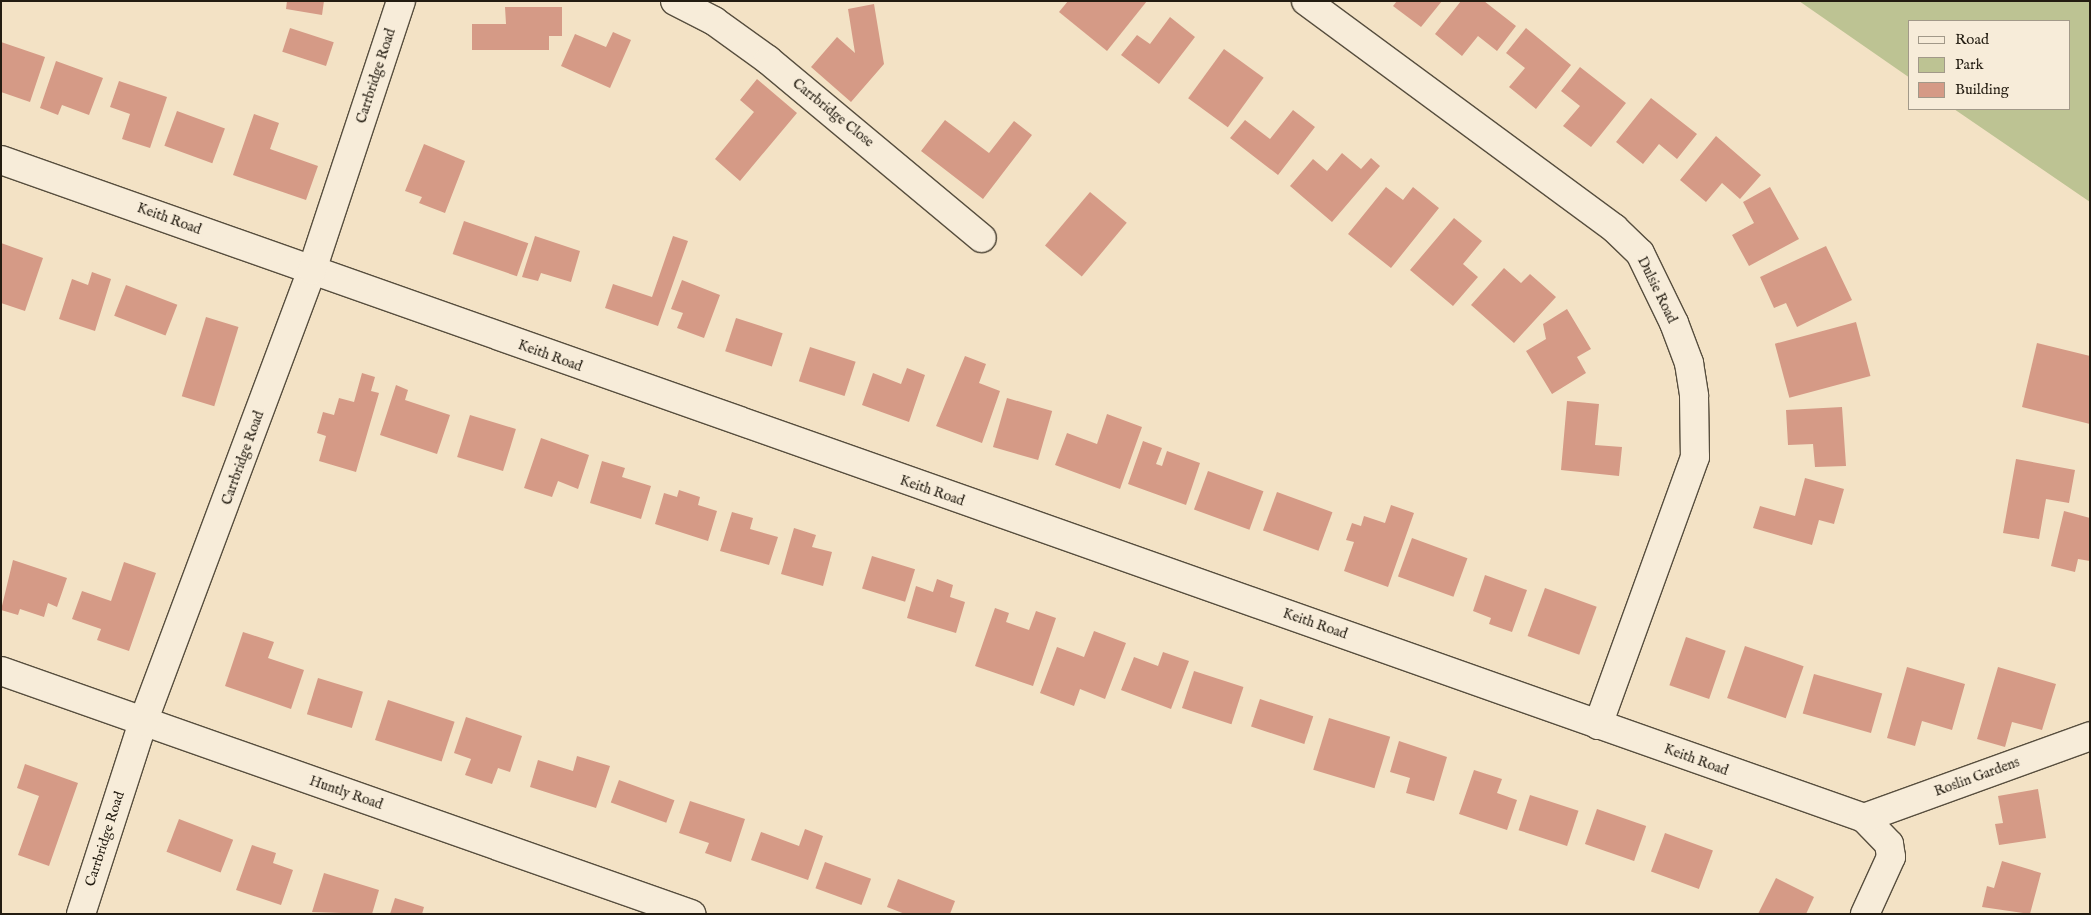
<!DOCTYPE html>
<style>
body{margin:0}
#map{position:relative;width:2091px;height:915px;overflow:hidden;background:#f3e2c5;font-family:"IM FELL English",serif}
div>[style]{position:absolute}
.green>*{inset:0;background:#bdc393}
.building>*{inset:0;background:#d59a86;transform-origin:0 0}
.roads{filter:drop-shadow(1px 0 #574e3e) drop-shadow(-1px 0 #574e3e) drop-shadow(0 1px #574e3e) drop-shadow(0 -1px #574e3e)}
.minor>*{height:28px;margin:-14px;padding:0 14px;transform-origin:14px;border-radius:14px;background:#f7ecd9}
span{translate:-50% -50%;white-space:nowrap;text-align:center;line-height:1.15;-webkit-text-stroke:5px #f7ecd9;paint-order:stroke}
.street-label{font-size:14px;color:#231c11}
.frame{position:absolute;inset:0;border:2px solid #231c11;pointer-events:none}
.legend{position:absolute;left:1908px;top:20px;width:162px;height:90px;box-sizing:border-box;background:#f7ecd9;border:1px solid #a29989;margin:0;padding:6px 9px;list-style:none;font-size:15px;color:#231c11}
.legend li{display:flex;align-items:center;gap:10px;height:25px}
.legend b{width:25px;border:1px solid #a29989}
</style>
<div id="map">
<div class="green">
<i style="clip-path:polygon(1799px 1px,2090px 1px,2090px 202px,1954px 109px,2070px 109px,2070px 21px,1910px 21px,1910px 78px)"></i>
</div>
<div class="building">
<i style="clip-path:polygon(287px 1px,324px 1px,322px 15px,286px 9px)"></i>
<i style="clip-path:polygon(1068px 1px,1147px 1px,1107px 51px,1059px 12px)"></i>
<i style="clip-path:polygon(1397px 1px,1442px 1px,1421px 27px,1393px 6px)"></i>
<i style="clip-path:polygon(1461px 1px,1484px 1px,1516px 26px,1497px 51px,1478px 36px,1462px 56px,1435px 34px)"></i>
<i style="clip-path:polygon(874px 4px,884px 64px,851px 102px,811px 67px,837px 37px,855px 53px,848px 9px)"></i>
<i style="clip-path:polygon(505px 7px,562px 7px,562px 36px,549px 36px,549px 50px,472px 50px,472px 24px,506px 24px)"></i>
<i style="clip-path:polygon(1170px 17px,1195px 37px,1159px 84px,1121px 55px,1137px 35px,1150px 44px)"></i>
<i style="left:290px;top:28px;width:46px;height:25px;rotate:18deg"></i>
<i style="clip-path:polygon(1526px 28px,1571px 65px,1536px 109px,1509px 87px,1525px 68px,1506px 53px)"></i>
<i style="clip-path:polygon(613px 32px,631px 40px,610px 88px,561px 66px,575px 34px,606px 47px)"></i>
<i style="clip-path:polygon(1px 42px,45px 57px,30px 102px,1px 92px)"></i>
<i style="left:1224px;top:49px;width:49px;height:61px;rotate:36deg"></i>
<i style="clip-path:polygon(56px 61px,103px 78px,89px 115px,62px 105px,58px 115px,40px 108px)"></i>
<i style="clip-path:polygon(1580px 67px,1626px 103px,1591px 147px,1563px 126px,1580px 106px,1561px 91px)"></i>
<i style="clip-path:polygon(757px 79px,797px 113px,740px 181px,715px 159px,754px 112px,740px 100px)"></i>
<i style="clip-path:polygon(119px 81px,167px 97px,150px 148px,122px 139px,130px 114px,110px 107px)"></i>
<i style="clip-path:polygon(1651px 98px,1697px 134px,1677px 159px,1659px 144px,1643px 164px,1616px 142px)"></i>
<i style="clip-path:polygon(1293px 110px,1315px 127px,1278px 175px,1230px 138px,1245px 120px,1270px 139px)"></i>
<i style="left:177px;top:111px;width:51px;height:37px;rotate:20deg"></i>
<i style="clip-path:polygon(254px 114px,279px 123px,270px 149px,318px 166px,306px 200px,233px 175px)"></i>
<i style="clip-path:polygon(945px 120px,989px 153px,1014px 121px,1032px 135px,983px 199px,921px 151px)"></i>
<i style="clip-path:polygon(1716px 136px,1761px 175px,1740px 199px,1722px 183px,1706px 202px,1680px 180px)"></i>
<i style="clip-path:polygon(424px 144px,465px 161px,445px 213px,419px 203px,422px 197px,405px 191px)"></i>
<i style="clip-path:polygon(1342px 153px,1361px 169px,1371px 158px,1380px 166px,1332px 222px,1290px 186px,1313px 159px,1327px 171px)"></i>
<i style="clip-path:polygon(1386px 187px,1403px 200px,1413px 187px,1439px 208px,1391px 268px,1348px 234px)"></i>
<i style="clip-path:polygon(1770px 187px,1799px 239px,1749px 266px,1732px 235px,1754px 223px,1743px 202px)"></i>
<i style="left:1090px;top:192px;width:48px;height:70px;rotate:40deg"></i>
<i style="clip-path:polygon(1454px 218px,1482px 241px,1463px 264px,1478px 277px,1453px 306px,1410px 270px)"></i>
<i style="left:464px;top:221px;width:68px;height:35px;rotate:19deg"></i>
<i style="clip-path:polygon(535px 236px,580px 251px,571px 282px,541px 273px,538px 281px,522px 277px)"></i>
<i style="clip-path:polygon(673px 236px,688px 241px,658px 326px,605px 308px,613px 284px,652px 297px)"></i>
<i style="clip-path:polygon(1px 243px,43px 258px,25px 311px,1px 303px)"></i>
<i style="clip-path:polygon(1826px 246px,1852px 300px,1797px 327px,1786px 303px,1774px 308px,1760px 277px)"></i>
<i style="clip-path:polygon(1504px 268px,1521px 283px,1530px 274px,1556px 297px,1514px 343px,1471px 305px)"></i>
<i style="clip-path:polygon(92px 272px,111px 279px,95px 331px,59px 319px,72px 279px,88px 285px)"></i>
<i style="clip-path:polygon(682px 280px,720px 295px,704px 338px,677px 328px,683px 313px,671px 309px)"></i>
<i style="left:126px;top:285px;width:55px;height:33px;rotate:21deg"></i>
<i style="clip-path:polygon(1567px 309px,1591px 349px,1577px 357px,1586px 373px,1552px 394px,1526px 351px,1546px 339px,1543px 324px)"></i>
<i style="left:206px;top:317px;width:34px;height:83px;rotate:17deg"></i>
<i style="left:736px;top:318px;width:49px;height:35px;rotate:18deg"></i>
<i style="left:1856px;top:322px;width:56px;height:84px;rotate:75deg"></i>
<i style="clip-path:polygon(2037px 343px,2090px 356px,2090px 424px,2022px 407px)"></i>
<i style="left:810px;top:347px;width:48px;height:36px;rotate:18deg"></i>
<i style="clip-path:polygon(965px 356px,986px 364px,979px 383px,1000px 391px,982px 443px,936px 426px)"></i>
<i style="clip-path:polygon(907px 368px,925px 375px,909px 422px,862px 405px,873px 373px,901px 384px)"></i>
<i style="clip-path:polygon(362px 373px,375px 377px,371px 391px,379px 393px,356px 472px,319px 461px,326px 436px,317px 433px,323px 412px,334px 415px,339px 398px,354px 402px)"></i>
<i style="clip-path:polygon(396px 385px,408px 390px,405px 400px,450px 415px,437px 454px,380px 435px)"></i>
<i style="left:1007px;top:398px;width:47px;height:51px;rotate:16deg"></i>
<i style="clip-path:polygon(1567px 401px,1599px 404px,1595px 445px,1622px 447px,1619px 476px,1561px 470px)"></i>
<i style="clip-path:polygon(1842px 407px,1846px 466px,1815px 467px,1813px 444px,1788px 445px,1786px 410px)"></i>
<i style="clip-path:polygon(1107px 414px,1142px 427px,1120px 489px,1055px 465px,1067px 433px,1097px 444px)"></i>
<i style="left:470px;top:415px;width:48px;height:44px;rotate:17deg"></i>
<i style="clip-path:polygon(541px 438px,589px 455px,578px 489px,558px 481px,552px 497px,524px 488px)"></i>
<i style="clip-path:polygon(1143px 441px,1162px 448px,1156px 464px,1162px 466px,1167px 451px,1200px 463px,1186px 505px,1128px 484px)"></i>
<i style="clip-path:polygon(2016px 459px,2075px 470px,2069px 503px,2046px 499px,2039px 539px,2003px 533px)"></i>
<i style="clip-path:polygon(602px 461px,625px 468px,622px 477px,651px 486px,641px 519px,590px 503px)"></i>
<i style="left:1208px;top:471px;width:59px;height:41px;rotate:20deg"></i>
<i style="clip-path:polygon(1805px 478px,1844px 489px,1834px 524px,1819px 520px,1812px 545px,1753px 528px,1760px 506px,1795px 516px)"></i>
<i style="clip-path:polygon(679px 490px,700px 497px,698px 505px,717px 511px,708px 541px,655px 524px,664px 493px,677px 497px)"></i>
<i style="left:1277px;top:492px;width:59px;height:41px;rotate:20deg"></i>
<i style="clip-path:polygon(1391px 505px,1414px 513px,1388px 587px,1344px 571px,1354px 542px,1346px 540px,1352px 523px,1361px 526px,1364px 516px,1385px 523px)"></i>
<i style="clip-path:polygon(2064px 511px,2090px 518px,2090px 561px,2078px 559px,2075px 572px,2051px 566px)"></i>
<i style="clip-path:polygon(732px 512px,753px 518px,750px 529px,778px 537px,769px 565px,720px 551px)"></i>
<i style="clip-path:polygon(794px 528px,816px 535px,812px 547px,832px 552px,823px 586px,781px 574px)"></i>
<i style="left:1412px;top:538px;width:59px;height:41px;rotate:20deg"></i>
<i style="left:872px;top:556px;width:45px;height:34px;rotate:17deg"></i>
<i style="clip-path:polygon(13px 560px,67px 578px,57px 607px,48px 603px,44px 617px,20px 609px,18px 615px,1px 610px)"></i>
<i style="clip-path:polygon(124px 562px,156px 573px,129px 651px,97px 640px,101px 629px,72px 619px,82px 591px,111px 601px)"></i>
<i style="clip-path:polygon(1485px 575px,1527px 590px,1512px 632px,1489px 624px,1491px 618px,1473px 611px)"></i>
<i style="clip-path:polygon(937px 579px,953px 585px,950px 597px,965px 602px,956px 633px,907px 618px,916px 586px,933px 592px)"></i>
<i style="left:1545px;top:588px;width:55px;height:51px;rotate:20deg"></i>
<i style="clip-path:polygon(995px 608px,1009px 613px,1006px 622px,1029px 630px,1036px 611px,1056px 618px,1033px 686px,975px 666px)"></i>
<i style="clip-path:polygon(1094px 631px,1126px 643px,1105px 699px,1080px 689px,1074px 706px,1040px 693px,1057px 647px,1084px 657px)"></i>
<i style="clip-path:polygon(243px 632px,274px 642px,268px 658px,304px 670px,291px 709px,225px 686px)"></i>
<i style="left:1686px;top:637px;width:42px;height:51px;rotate:19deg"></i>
<i style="left:1745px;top:646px;width:62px;height:55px;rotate:19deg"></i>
<i style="clip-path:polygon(1163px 652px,1189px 661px,1171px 709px,1121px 690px,1134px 657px,1158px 666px)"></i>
<i style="clip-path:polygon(1907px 667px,1965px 684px,1952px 730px,1922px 721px,1915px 746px,1887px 738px)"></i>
<i style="clip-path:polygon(1998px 667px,2056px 684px,2042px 730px,2012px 722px,2005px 747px,1977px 739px)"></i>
<i style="left:1194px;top:671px;width:52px;height:39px;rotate:18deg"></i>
<i style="left:1814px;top:674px;width:71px;height:41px;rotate:16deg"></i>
<i style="left:318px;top:678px;width:47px;height:38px;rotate:17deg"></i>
<i style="left:1260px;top:699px;width:56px;height:29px;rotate:18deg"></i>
<i style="left:388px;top:700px;width:70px;height:42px;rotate:18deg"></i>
<i style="clip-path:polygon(466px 717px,522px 736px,510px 772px,498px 768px,492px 784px,465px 775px,471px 759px,454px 753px)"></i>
<i style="left:1329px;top:718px;width:64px;height:54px;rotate:17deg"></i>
<i style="clip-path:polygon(1399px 741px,1447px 757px,1434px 801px,1406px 793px,1410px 778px,1390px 772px)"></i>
<i style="clip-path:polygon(577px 756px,610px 766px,596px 808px,530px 787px,538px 760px,573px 771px)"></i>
<i style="clip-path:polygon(25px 764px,78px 783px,49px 866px,18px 855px,39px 796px,17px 788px)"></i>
<i style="clip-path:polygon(1474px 770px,1502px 779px,1497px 793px,1517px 800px,1507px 830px,1459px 814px)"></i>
<i style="left:619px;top:780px;width:59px;height:24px;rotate:20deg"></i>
<i style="clip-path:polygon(2038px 789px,2046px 838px,1999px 845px,1995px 824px,2003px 823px,1998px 796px)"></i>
<i style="left:1530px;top:795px;width:51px;height:37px;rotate:18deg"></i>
<i style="clip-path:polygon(690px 801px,745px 819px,731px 862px,705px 853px,709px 843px,679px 833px)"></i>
<i style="left:1597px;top:809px;width:52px;height:37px;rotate:19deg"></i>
<i style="left:179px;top:819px;width:58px;height:35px;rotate:21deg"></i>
<i style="clip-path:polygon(805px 829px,823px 836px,808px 880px,751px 860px,761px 832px,799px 846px)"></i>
<i style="left:1665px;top:833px;width:51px;height:41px;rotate:20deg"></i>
<i style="clip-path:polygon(252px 845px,276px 853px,273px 863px,293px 870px,281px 905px,236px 890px)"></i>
<i style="clip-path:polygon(2002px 861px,2041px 873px,2030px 914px,1982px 907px,1987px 886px,1994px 888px)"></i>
<i style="left:825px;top:862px;width:49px;height:28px;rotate:20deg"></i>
<i style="clip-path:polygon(324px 873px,379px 890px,372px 914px,312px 912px)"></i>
<i style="clip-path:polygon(1776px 878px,1814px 897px,1806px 914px,1758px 914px)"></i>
<i style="clip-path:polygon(898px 879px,955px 901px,950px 914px,905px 914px,887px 907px)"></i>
<i style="clip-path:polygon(395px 898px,424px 907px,422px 914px,390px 914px)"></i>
</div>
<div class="roads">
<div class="minor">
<i style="left:675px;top:1px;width:44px;rotate:27.1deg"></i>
<i style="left:714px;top:21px;width:67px;rotate:35.8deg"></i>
<i style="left:768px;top:60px;width:278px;rotate:39.8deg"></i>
<i style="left:1306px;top:1px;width:383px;rotate:36.4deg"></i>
<i style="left:1614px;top:228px;width:36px;rotate:44deg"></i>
<i style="left:1640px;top:253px;width:78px;rotate:64.1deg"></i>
<i style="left:1674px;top:323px;width:43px;rotate:69.4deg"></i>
<i style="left:1689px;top:363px;width:33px;rotate:81deg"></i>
<i style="left:1694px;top:396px;width:61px;rotate:89.1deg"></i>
<i style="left:1695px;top:457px;width:285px;rotate:109.9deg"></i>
<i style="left:1px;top:160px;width:1976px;rotate:19.45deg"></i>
<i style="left:1864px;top:818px;width:36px;rotate:46deg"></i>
<i style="left:1889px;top:844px;width:13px;rotate:81deg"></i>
<i style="left:1891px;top:857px;width:63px;rotate:114.5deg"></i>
<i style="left:1px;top:671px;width:732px;rotate:19.4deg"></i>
<i style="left:1864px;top:818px;width:240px;rotate:-19.9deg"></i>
<i style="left:81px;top:914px;width:202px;rotate:-72.1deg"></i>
<i style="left:143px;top:722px;width:483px;rotate:-69.5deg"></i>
<i style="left:312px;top:270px;width:283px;rotate:-71.7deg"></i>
</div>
</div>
<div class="street-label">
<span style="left:376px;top:76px;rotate:-72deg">Carrbridge Road</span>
<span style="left:833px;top:113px;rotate:39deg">Carrbridge Close</span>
<span style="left:169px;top:219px;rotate:20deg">Keith Road</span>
<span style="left:1657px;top:290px;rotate:64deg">Dulsie Road</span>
<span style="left:550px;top:356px;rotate:20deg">Keith Road</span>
<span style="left:243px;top:458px;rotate:-70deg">Carrbridge Road</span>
<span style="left:932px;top:491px;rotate:19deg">Keith Road</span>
<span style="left:1315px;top:624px;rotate:19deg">Keith Road</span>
<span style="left:1696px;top:760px;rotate:20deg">Keith Road</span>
<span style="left:1977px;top:777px;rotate:-20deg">Roslin Gardens</span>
<span style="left:346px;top:793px;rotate:19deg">Huntly Road</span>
<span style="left:105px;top:839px;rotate:-72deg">Carrbridge Road</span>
</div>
<div class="frame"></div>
<ul class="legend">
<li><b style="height:6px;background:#f7ecd9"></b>Road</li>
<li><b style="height:14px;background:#bdc393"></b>Park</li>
<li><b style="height:14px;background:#d59a86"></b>Building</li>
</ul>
</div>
